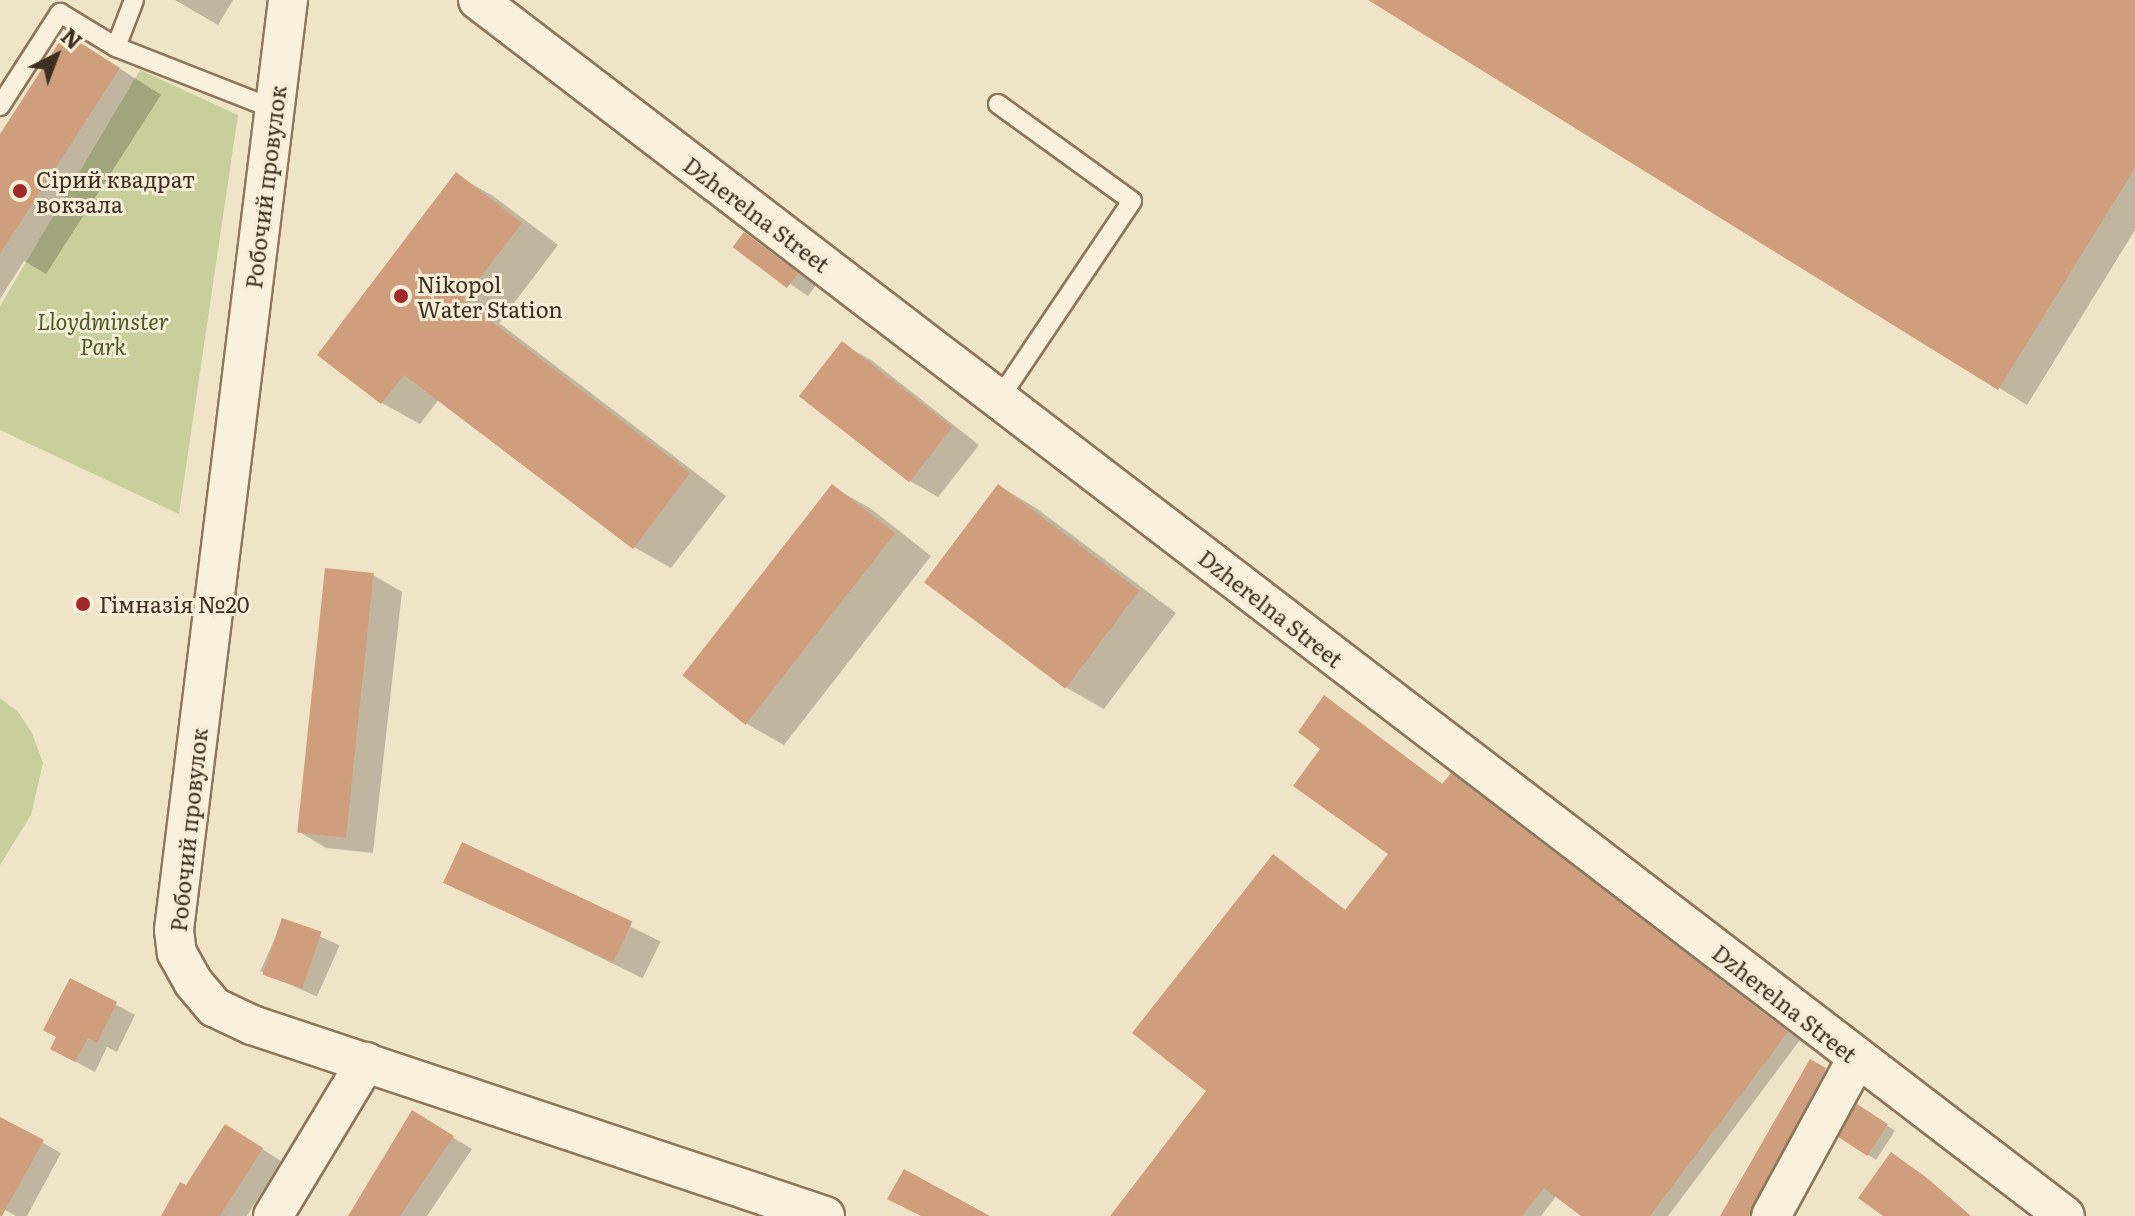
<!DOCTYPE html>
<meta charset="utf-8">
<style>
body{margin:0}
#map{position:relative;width:2135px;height:1216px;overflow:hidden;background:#f0e4c8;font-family:Literata,serif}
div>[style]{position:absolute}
.green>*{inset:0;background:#c9cf9b}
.shadow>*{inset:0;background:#0003;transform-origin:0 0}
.building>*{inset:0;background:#cf9f7d;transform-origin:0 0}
.roads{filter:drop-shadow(2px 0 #8d765c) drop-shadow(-2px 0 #8d765c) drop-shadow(0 2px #8d765c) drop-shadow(0 -2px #8d765c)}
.service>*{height:18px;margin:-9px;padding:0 9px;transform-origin:9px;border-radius:9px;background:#faf1dc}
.minor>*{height:38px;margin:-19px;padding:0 19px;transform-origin:19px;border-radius:19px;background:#faf1dc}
.dots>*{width:22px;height:22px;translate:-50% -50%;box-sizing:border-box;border:4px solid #f7eed8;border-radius:50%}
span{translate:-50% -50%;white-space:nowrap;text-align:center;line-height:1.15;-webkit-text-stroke:6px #f7eed8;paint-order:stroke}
.poi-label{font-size:22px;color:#3d2e20}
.left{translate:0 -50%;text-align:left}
.street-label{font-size:22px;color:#3d2e20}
.park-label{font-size:22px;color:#4d5a26;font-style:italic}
.north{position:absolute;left:16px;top:16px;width:80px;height:80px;-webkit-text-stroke:6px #f7eed8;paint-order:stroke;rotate:42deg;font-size:22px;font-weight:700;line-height:32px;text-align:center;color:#3d2e20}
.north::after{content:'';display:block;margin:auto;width:28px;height:36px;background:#3d2e20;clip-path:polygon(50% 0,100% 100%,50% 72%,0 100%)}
</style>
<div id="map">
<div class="green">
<i style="clip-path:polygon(140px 70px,238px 115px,179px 514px,0 430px,0 306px)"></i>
<i style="clip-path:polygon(0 698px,19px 713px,32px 733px,43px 763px,31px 815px,0 865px)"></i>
</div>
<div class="shadow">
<i style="clip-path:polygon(175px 0,233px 0,218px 25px)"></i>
<i style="clip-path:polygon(1372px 0,2135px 0,2135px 230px,2027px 405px)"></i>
<i style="clip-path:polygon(108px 61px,161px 95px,46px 274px,24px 261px,0 299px,0 137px)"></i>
<i style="clip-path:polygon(456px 175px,493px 196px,558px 245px,499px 323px,726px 496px,671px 568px,634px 547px,439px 399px,420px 424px,382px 403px,320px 354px)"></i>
<i style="clip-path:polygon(745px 234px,816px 285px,808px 296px,736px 247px)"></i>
<i style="clip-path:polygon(842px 344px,871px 360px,979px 445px,938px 497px,910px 481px)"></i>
<i style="clip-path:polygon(999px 486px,1036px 508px,1176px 613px,1104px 709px,1067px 688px)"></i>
<i style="clip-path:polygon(832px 487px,870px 508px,931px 556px,784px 745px,747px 724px,685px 676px)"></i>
<i style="clip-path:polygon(373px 575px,402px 592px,373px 853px,326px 848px,298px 831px)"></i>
<i style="clip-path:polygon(1325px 698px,1444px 785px,1451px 776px,1464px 783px,1800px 1040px,1668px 1216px,1584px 1216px,1557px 1195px,1541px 1216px,1112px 1216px,1209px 1090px,1273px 856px,1347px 911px,1391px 854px,1323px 748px)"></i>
<i style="left:463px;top:845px;width:220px;height:41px;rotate:26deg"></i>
<i style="left:283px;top:920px;width:62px;height:56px;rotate:24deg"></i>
<i style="clip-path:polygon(71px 980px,135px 1015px,117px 1052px,107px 1047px,95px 1072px,71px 1059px)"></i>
<i style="clip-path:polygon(1811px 1062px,1836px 1076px,1762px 1216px,1722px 1216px)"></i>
<i style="clip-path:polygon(1867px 1111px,1895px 1131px,1876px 1160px,1841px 1137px)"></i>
<i style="clip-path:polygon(0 1119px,61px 1153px,27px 1216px,16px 1216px,0 1207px)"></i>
<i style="clip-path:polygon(431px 1124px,472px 1149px,427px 1216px,350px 1216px)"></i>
<i style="clip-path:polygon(245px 1138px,281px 1161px,247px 1216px,163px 1216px,187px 1188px)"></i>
</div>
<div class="building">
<i style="clip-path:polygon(1368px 0,2135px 0,2135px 168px,1998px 390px)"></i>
<i style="clip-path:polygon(65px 33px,120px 68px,0 254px,0 134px)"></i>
<i style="clip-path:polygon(456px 172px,522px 223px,463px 300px,690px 473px,633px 549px,404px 375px,381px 404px,317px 355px)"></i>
<i style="left:744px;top:232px;width:68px;height:19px;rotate:37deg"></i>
<i style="left:842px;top:341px;width:140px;height:70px;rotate:38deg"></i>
<i style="left:832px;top:484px;width:80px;height:243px;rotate:38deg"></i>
<i style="left:998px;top:484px;width:177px;height:123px;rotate:37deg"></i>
<i style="left:325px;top:568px;width:49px;height:266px;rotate:6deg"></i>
<i style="clip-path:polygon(1324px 695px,1442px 784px,1451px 773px,1788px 1032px,1650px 1216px,1581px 1216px,1544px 1188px,1522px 1216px,1110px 1216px,1206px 1091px,1132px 1033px,1273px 854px,1345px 910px,1388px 854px,1293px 786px,1320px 749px,1298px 732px)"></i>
<i style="left:462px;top:842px;width:188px;height:45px;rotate:25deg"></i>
<i style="left:282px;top:918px;width:42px;height:60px;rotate:19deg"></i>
<i style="clip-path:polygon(70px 978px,117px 1002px,97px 1043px,88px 1038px,75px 1062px,50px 1049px,56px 1037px,43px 1030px)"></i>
<i style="clip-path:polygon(1810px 1059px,1826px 1068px,1749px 1216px,1720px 1216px)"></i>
<i style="left:1857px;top:1104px;width:37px;height:38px;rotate:33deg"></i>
<i style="clip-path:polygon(412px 1110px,454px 1136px,400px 1216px,348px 1216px)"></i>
<i style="clip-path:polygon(0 1117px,44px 1140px,2px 1216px,0 1216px)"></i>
<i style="clip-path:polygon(225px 1124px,263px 1148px,220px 1216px,161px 1216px,180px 1182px,186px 1185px)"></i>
<i style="clip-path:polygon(1891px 1152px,1927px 1178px,1971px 1216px,1883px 1216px,1858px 1198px)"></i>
<i style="clip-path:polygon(904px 1169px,990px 1216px,921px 1216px,887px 1199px)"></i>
</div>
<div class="roads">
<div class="service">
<i style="left:116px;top:47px;width:50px;rotate:-69deg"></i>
<i style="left:998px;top:104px;width:165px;rotate:35.9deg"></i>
<i style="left:1132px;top:201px;width:239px;rotate:123.9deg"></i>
<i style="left:0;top:106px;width:111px;rotate:-57.2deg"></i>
<i style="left:60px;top:13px;width:66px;rotate:31.3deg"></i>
<i style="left:116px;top:47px;width:170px;rotate:21.4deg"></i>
</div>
<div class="minor">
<i style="left:288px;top:0;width:937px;rotate:96.99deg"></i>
<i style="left:174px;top:930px;width:23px;rotate:83deg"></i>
<i style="left:177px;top:953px;width:33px;rotate:61deg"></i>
<i style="left:193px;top:982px;width:33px;rotate:50deg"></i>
<i style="left:214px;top:1007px;width:42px;rotate:25.3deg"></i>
<i style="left:252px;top:1025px;width:604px;rotate:18.43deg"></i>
<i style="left:478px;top:0;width:1999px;rotate:37.46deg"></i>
<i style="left:273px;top:1216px;width:180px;rotate:-58.9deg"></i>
<i style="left:1771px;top:1216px;width:180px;rotate:-61.4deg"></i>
</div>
</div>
<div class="dots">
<i style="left:20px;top:191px;background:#9e2a2b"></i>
<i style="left:401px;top:296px;background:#9e2a2b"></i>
<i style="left:83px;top:604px;background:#9e2a2b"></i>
</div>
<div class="poi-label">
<span class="left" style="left:36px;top:191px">Сірий квадрат<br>вокзала</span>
<span class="left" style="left:417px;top:296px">Nikopol<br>Water Station</span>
<span class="left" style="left:99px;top:604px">Гімназія №20</span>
</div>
<div class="street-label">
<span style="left:265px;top:187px;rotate:-83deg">Робочий провулок</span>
<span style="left:757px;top:214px;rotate:37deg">Dzherelna Street</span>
<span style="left:1271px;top:608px;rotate:38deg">Dzherelna Street</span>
<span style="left:188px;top:830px;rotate:-84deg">Робочий провулок</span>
<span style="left:1785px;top:1003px;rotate:38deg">Dzherelna Street</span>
</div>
<div class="park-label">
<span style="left:103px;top:333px">Lloydminster<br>Park</span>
</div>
<div class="north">N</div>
</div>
